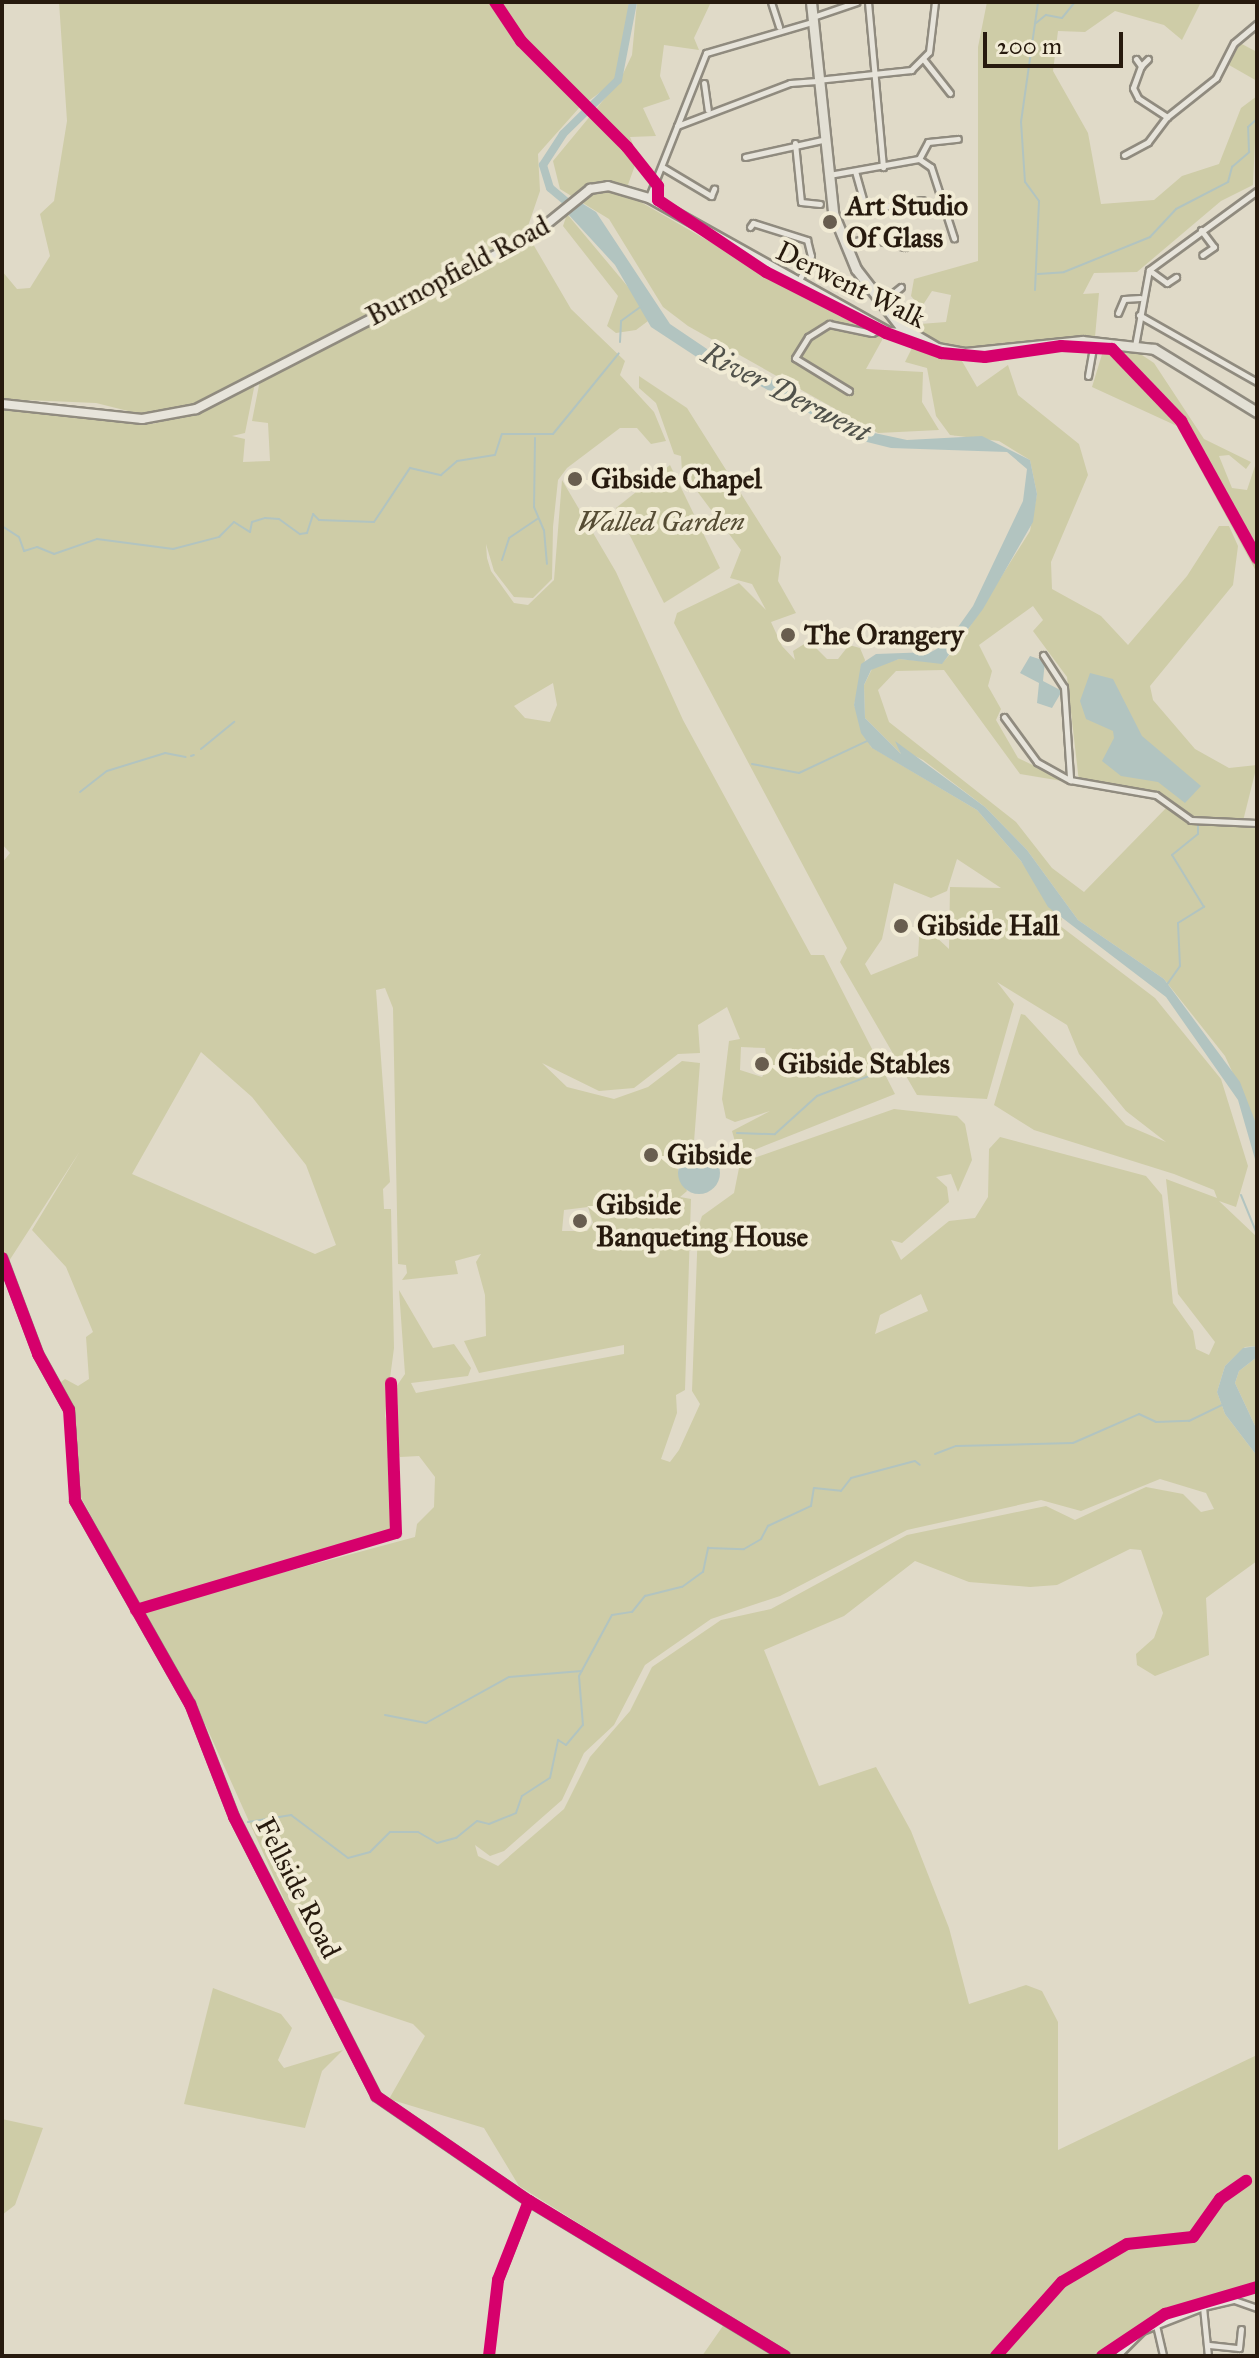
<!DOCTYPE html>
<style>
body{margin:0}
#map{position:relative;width:1259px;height:2358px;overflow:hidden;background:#e0dac8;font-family:"IM FELL Great Primer",serif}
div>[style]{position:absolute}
.green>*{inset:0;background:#cecca7}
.water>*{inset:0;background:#b2c4c0}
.round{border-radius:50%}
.stream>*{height:2px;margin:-1px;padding:0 1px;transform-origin:1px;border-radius:1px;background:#b2c4c0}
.river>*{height:8px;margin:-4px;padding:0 4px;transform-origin:4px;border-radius:4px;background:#b2c4c0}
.roads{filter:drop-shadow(2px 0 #908b7f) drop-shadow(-2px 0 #908b7f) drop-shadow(0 2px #908b7f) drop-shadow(0 -2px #908b7f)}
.minor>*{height:5px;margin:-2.5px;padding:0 2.5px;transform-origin:2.5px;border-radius:2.5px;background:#e7e4db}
.tertiary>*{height:7px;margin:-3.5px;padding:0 3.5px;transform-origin:3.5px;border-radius:3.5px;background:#e7e4db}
.secondary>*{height:8px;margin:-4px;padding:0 4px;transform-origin:4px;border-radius:4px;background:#e7e4db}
.primary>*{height:9px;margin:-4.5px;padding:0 4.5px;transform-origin:4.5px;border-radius:4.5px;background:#e3e0d5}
.cycleway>*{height:12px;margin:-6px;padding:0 6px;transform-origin:6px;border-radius:6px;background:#d6006c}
.dots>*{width:22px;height:22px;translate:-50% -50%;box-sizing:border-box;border:4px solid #f1ebd5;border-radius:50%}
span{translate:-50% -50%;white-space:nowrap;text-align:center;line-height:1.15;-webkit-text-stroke:8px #f1ebd5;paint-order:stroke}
.poi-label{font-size:28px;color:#271a0e;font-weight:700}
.left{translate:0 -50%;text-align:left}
.street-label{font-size:28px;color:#271a0e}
.park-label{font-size:28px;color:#554c34;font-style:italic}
.water-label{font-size:30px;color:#51524b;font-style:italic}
.frame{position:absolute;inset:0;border:4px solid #271a0e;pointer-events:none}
.scale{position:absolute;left:983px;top:32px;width:140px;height:36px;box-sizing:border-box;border:4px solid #271a0e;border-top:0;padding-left:10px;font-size:24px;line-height:28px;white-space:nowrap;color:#271a0e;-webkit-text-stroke:6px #f1ebd5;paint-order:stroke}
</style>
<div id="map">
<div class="green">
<i style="clip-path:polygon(evenodd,59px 2px,629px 2px,625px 57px,614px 82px,579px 108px,538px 154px,540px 191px,526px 232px,571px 309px,625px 361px,620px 375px,654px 412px,666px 441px,651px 444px,637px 428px,620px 428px,567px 468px,558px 480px,553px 527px,552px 579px,533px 598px,514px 597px,494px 571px,486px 544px,487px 558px,491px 571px,514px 603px,528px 605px,554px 580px,562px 480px,616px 572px,683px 720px,811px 955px,824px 955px,895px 1094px,739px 1156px,732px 1131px,770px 1111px,735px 1122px,726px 1118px,722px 1099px,729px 1041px,740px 1039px,727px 1007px,698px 1025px,700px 1053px,678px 1054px,634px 1088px,599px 1091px,542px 1063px,567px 1087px,614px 1099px,648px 1087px,682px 1061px,700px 1063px,694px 1142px,676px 1165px,687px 1191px,680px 1197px,691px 1199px,685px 1390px,676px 1395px,677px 1413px,661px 1459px,670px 1462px,679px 1450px,700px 1404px,692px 1391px,698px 1228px,702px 1216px,734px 1193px,740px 1163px,894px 1109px,957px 1116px,965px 1124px,972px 1160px,958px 1192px,951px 1174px,936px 1177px,947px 1187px,949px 1202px,902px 1243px,891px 1240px,901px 1260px,949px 1221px,975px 1218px,988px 1197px,989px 1149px,1000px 1137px,1146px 1176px,1162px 1195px,1173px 1303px,1193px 1331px,1196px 1349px,1209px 1355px,1215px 1342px,1178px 1294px,1166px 1179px,1217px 1198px,1214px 1190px,1174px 1174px,1034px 1130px,994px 1105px,1021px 1014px,1025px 1015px,1126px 1125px,1166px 1142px,1126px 1111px,1079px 1054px,1067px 1025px,997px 982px,1014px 1004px,987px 1099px,917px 1095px,840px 962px,847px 948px,674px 623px,677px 613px,739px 583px,766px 610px,752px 584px,730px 578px,741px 550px,682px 471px,681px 456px,674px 454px,656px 403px,639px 388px,639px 376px,687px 408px,781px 557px,778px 581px,796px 613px,771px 622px,782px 646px,795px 660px,793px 651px,809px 641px,827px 659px,838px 659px,849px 645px,860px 648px,865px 660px,854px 705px,871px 747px,977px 810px,1021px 861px,1062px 919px,1059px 925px,1155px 998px,1221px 1079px,1248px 1166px,1236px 1207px,1219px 1201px,1257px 1237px,1257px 1346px,1245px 1347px,1225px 1366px,1217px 1392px,1225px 1414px,1257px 1456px,1257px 1561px,1206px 1598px,1209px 1655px,1155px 1676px,1137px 1665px,1136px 1654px,1154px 1638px,1163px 1613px,1141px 1550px,1130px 1549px,1057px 1585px,1030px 1587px,969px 1582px,915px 1561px,844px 1616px,764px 1650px,819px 1786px,876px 1767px,911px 1831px,949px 1928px,969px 2004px,1026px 1985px,1042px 1991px,1058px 2022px,1058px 2150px,1257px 2055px,1257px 2285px,1157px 2314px,1097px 2356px,791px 2356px,519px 2186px,484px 2128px,389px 2099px,425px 2036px,413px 2024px,332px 1997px,307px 1950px,206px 1726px,143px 1610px,415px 1537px,417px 1524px,434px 1507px,435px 1477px,419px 1456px,400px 1457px,391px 1433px,389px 1397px,405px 1374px,399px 1290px,433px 1348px,454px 1344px,471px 1368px,468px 1376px,411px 1383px,416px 1393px,624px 1354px,624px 1345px,479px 1373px,464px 1341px,486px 1336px,485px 1295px,476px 1262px,481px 1254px,455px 1261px,458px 1274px,402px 1280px,407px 1273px,406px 1265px,398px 1264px,393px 1008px,385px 988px,376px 990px,390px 1182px,383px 1189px,384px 1209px,391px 1209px,394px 1348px,385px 1416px,394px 1456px,395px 1529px,139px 1604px,77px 1490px,74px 1412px,60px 1383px,65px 1379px,78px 1386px,89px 1379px,86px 1337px,93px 1332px,66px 1267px,32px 1230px,80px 1151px,9px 1261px,2px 1247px,2px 863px,10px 853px,2px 844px,2px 409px,152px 424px,194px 414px,255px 383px,245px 433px,232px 436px,245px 439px,243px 462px,270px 461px,268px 423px,252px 421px,260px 380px,321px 350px,318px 340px,180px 410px,144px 415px,96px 403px,2px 399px,2px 271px,17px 289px,30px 288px,50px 256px,40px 214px,54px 201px,67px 121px,59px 2px,553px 683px,557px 705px,550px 722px,525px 718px,514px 706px,553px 683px,59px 2px,957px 859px,1001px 888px,950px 887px,949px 949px,920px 922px,918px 956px,871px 975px,865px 964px,882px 939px,894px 883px,931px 898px,947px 891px,957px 859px,59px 2px,741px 1047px,765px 1048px,768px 1067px,762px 1077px,740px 1070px,741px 1047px,59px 2px,201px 1052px,252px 1097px,306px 1165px,336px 1245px,315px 1254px,132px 1174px,201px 1052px,59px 2px,588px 1207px,593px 1223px,587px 1231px,562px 1231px,564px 1210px,588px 1207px,59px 2px,921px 1294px,928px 1311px,875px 1334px,880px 1315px,921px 1294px,59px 2px,1160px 1479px,1206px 1493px,1214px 1509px,1201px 1512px,1183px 1494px,1146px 1487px,1075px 1520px,1046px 1506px,907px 1535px,771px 1609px,721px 1620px,652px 1667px,630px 1711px,590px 1757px,564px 1809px,498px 1866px,478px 1856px,475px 1845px,490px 1856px,504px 1851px,562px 1800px,584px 1753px,614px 1725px,645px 1665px,711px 1619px,780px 1596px,907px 1530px,1041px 1500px,1081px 1511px,1160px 1479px)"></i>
<i style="clip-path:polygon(637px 2px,711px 2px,694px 38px,699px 50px,664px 45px,660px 76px,670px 99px,643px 108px,656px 136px,630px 137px,638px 157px,625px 193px,839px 316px,886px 333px,866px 369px,923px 372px,922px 402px,939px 430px,878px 433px,688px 326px,663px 307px,609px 219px,560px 189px,553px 161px,620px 80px,632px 55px)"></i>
<i style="clip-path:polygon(987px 2px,1201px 2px,1182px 40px,1164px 25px,1115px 11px,1085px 32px,1058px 31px,1053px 71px,1088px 133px,1101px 204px,1154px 200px,1182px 176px,1219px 164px,1241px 108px,1257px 96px,1253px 185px,1221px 201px,1137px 272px,1094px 273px,1083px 294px,1099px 293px,1095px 337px,969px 349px,936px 342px,907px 325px,946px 322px,951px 295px,932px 291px,921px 308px,911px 296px,914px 279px,978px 261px,978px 47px)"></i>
<i style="clip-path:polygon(1240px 43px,1257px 52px,1257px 81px,1229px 65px)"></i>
<i style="clip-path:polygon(567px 214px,634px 294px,648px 321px,636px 330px,616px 333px,607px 326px,618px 296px,563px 226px)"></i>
<i style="clip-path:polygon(evenodd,913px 346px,962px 361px,977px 387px,1008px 365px,1018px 395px,1079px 444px,1088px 475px,1051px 562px,1052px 589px,1101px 616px,1128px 645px,1187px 576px,1219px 526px,1229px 526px,1238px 546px,1233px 585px,1150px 686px,1153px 700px,1195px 749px,1229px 768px,1257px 765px,1243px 821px,1257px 823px,1257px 1126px,1225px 1056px,1164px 979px,1078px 920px,1027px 850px,985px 807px,923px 760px,899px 748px,901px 754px,865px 718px,864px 685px,873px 667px,899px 659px,942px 663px,957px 647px,1030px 531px,1037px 494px,1030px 460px,999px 441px,950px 435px,936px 416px,927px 368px,905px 362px,913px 346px,1033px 606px,1043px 620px,1033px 631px,1067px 677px,1079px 782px,1156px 795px,1169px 805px,1084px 892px,1052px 868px,1016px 822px,889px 722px,878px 690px,896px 671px,944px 670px,1020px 774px,1068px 782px,1018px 758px,996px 720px,1001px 709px,988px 686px,992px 671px,979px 645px,1033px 606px)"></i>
<i style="clip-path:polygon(1103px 351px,1139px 353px,1154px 363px,1204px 439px,1251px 462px,1246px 469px,1229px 455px,1219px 456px,1232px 488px,1247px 490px,1257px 460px,1257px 573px,1177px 426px,1092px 387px)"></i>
<i style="clip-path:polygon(670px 465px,720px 568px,664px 603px,616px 508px)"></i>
<i style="clip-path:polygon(1257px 1357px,1257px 1430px,1235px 1383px,1239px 1371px)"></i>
<i style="clip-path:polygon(213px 1988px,281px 2014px,292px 2028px,278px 2060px,284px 2068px,343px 2050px,322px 2071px,305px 2128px,184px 2104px)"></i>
<i style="clip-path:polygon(2px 2119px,43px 2128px,15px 2205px,2px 2215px)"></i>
<i style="clip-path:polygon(725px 2323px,751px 2340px,781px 2356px,702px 2356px)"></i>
</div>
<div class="water">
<i style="clip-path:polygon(580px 202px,596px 212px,670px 324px,707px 349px,801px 394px,851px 428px,907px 440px,982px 436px,1030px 460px,1037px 494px,1033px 522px,983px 609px,942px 664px,899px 659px,871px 670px,864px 685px,865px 718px,901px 754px,895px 741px,985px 807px,1027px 850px,1078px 920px,1164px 979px,1240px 1082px,1257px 1126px,1257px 1166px,1238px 1100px,1166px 997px,1048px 907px,1021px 861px,977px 810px,872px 748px,861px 733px,854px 705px,861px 664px,876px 654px,931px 652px,946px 644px,973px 606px,1023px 501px,1027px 469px,1007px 452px,891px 448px,855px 439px,748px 379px,715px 369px,651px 327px,615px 265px,568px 214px)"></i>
<i style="clip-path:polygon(1030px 656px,1045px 661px,1043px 681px,1062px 691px,1052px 708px,1037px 703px,1039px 683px,1020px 673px)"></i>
<i style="clip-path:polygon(1090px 673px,1113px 679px,1142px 736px,1201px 786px,1185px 803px,1158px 782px,1121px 776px,1102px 761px,1114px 738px,1113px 731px,1086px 719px,1080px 701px)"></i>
<i class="round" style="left:678px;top:1152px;width:42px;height:42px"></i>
<i style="clip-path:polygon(1257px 1346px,1257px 1357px,1239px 1371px,1235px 1383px,1257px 1430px,1257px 1456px,1225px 1414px,1217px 1392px,1225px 1366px,1243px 1348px)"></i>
</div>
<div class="stream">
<i style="left:1036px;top:23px;width:13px;rotate:-39deg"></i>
<i style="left:1046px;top:15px;width:16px;rotate:11deg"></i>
<i style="left:1062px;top:18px;width:21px;rotate:-51deg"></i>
<i style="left:1038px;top:274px;width:26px;rotate:-4deg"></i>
<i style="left:1064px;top:272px;width:93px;rotate:-22.1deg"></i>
<i style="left:1150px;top:237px;width:38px;rotate:-47deg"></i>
<i style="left:1176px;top:209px;width:59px;rotate:-27.4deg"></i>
<i style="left:1228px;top:182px;width:16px;rotate:-75deg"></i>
<i style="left:1232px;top:167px;width:23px;rotate:-41deg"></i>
<i style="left:1249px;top:152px;width:25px;rotate:-92deg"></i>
<i style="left:1248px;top:127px;width:12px;rotate:-42deg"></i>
<i style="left:1035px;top:290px;width:89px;rotate:-87.4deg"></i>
<i style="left:1039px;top:201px;width:24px;rotate:-126deg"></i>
<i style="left:1025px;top:182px;width:60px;rotate:-93.8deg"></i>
<i style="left:1021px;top:122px;width:121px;rotate:-81.9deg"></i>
<i style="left:620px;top:342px;width:21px;rotate:-87deg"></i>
<i style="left:621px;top:321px;width:26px;rotate:-36deg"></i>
<i style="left:535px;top:438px;width:69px;rotate:90.8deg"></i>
<i style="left:534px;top:507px;width:25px;rotate:67deg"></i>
<i style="left:544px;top:530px;width:34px;rotate:85deg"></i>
<i style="left:2px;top:526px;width:20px;rotate:33deg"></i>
<i style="left:19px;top:537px;width:15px;rotate:70deg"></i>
<i style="left:24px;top:551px;width:14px;rotate:-17deg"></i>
<i style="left:37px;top:547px;width:18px;rotate:22deg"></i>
<i style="left:54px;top:554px;width:46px;rotate:-19.2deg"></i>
<i style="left:97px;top:539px;width:77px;rotate:7.5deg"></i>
<i style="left:173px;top:549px;width:48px;rotate:-14.6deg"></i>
<i style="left:219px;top:537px;width:21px;rotate:-45deg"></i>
<i style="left:234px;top:522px;width:19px;rotate:32deg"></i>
<i style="left:250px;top:532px;width:10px;rotate:-79deg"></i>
<i style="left:252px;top:522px;width:14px;rotate:-17deg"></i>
<i style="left:265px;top:518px;width:14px;rotate:4deg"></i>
<i style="left:279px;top:519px;width:26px;rotate:36deg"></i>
<i style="left:300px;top:534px;width:7px;rotate:-8deg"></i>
<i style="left:307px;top:533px;width:20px;rotate:-72deg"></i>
<i style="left:313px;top:514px;width:8px;rotate:45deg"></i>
<i style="left:319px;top:520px;width:55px;rotate:2.1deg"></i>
<i style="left:374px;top:522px;width:65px;rotate:-56.3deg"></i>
<i style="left:410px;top:468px;width:32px;rotate:13deg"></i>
<i style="left:441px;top:475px;width:21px;rotate:-41deg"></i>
<i style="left:457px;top:461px;width:38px;rotate:-9deg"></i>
<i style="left:495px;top:455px;width:22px;rotate:-72deg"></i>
<i style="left:502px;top:434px;width:51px"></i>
<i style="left:553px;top:434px;width:104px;rotate:-50.8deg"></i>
<i style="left:502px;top:560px;width:23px;rotate:-72deg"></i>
<i style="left:509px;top:538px;width:34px;rotate:-34deg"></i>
<i style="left:201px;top:749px;width:43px;rotate:-39.3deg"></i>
<i style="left:191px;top:756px;width:3px;rotate:-18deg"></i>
<i style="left:752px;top:764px;width:48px;rotate:10.8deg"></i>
<i style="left:799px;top:773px;width:75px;rotate:-25.2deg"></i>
<i style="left:80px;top:792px;width:34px;rotate:-38deg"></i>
<i style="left:107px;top:771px;width:61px;rotate:-17.2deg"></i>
<i style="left:165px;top:753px;width:21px;rotate:11deg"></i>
<i style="left:1166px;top:986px;width:24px;rotate:-55deg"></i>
<i style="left:1180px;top:966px;width:43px;rotate:-92.7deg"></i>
<i style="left:1178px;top:923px;width:31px;rotate:-32deg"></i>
<i style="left:1204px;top:907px;width:61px;rotate:-121.6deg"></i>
<i style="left:1172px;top:855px;width:33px;rotate:-39deg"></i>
<i style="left:1198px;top:834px;width:8px;rotate:-90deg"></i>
<i style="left:737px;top:1133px;width:38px;rotate:2deg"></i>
<i style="left:775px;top:1134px;width:57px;rotate:-42.1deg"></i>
<i style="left:817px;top:1096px;width:70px;rotate:-21deg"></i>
<i style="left:1241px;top:1195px;width:42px;rotate:67.7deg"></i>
<i style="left:935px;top:1454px;width:22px;rotate:-21deg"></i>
<i style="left:956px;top:1446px;width:117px;rotate:-1.5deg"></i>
<i style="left:1073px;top:1443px;width:72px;rotate:-23.7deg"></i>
<i style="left:1139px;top:1414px;width:19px;rotate:25deg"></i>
<i style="left:1156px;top:1422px;width:33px;rotate:-2deg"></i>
<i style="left:1189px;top:1421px;width:37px;rotate:-26deg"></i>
<i style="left:385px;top:1715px;width:42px;rotate:11deg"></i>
<i style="left:426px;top:1723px;width:95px;rotate:-29deg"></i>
<i style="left:509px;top:1677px;width:73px;rotate:-4.7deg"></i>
<i style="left:248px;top:1822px;width:44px;rotate:-9.2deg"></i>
<i style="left:291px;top:1815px;width:71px;rotate:37deg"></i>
<i style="left:348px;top:1858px;width:23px;rotate:-15deg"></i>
<i style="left:370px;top:1852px;width:28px;rotate:-45deg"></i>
<i style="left:390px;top:1832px;width:28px"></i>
<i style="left:418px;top:1832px;width:22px;rotate:30deg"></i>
<i style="left:437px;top:1843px;width:20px;rotate:-15deg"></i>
<i style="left:456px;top:1838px;width:27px;rotate:-39deg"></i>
<i style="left:477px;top:1821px;width:12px;rotate:14deg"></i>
<i style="left:489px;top:1824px;width:29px;rotate:-22deg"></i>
<i style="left:516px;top:1813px;width:18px;rotate:-71deg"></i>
<i style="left:522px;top:1796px;width:33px;rotate:-33deg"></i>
<i style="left:550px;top:1778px;width:39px;rotate:-78deg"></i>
<i style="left:558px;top:1740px;width:9px;rotate:32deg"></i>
<i style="left:566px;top:1745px;width:26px;rotate:-50deg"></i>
<i style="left:583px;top:1725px;width:49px;rotate:-94.7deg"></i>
<i style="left:579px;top:1676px;width:69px;rotate:-61.6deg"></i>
<i style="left:612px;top:1615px;width:20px;rotate:-9deg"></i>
<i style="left:632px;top:1612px;width:21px;rotate:-51deg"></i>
<i style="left:645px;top:1596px;width:38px;rotate:-14deg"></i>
<i style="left:682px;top:1587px;width:26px;rotate:-36deg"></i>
<i style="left:703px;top:1572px;width:25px;rotate:-78deg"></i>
<i style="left:708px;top:1548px;width:36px;rotate:2deg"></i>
<i style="left:744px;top:1549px;width:20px;rotate:-30deg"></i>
<i style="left:761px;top:1539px;width:15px;rotate:-62deg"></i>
<i style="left:768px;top:1526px;width:47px;rotate:-24.9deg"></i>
<i style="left:811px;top:1506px;width:18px;rotate:-81deg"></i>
<i style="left:814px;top:1488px;width:27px;rotate:6deg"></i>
<i style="left:841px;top:1491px;width:16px;rotate:-52deg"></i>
<i style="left:851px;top:1478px;width:66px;rotate:-14.9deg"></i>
<i style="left:915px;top:1461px;width:6px;rotate:39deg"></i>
</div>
<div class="river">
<i style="left:574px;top:208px;width:31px;rotate:-140deg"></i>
<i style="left:550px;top:188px;width:24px;rotate:-107deg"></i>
<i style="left:543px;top:165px;width:37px;rotate:-57deg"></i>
<i style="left:563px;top:134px;width:77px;rotate:-44.5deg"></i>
<i style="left:618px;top:80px;width:79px;rotate:-79.1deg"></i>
</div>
<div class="roads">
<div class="minor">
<i style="left:771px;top:2px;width:26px;rotate:72deg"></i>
<i style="left:868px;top:2px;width:166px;rotate:84.8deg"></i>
<i style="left:813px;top:17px;width:46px;rotate:-18.8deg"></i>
<i style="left:1136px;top:59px;width:9px;rotate:54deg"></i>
<i style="left:1141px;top:66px;width:23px;rotate:110deg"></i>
<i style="left:1133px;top:88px;width:11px;rotate:63deg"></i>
<i style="left:1138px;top:98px;width:35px;rotate:33deg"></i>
<i style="left:924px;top:60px;width:42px;rotate:51.8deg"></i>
<i style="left:1141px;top:66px;width:10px;rotate:-45deg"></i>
<i style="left:817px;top:80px;width:95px;rotate:-6.1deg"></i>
<i style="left:911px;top:70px;width:25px;rotate:-45deg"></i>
<i style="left:929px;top:52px;width:50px;rotate:-83.2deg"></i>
<i style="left:704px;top:83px;width:27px;rotate:82deg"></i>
<i style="left:677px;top:126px;width:121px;rotate:-20.8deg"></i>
<i style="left:790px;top:83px;width:27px;rotate:-4deg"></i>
<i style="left:795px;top:143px;width:59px;rotate:84.2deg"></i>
<i style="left:801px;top:202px;width:19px;rotate:6deg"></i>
<i style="left:1124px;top:155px;width:27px;rotate:-28deg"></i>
<i style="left:1148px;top:142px;width:31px;rotate:-53deg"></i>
<i style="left:1167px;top:117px;width:63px;rotate:-38.5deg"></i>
<i style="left:1216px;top:78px;width:39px;rotate:-63deg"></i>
<i style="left:1234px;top:43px;width:30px;rotate:-40deg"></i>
<i style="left:745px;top:157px;width:79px;rotate:-12.4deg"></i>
<i style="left:919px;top:159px;width:14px;rotate:34deg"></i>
<i style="left:931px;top:167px;width:75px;rotate:72.1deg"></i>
<i style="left:919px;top:159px;width:19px;rotate:-62deg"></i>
<i style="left:928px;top:142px;width:30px;rotate:-6deg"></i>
<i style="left:664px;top:168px;width:55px;rotate:30.8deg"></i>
<i style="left:711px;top:196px;width:8px;rotate:-67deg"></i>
<i style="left:855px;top:171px;width:41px;rotate:74.2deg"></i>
<i style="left:866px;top:210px;width:57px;rotate:-10.1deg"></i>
<i style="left:829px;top:175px;width:91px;rotate:-10.1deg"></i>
<i style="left:649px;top:197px;width:155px;rotate:-68.4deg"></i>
<i style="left:706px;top:53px;width:110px;rotate:-16.3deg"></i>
<i style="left:750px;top:227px;width:5px;rotate:-53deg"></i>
<i style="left:753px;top:223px;width:57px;rotate:17.5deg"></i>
<i style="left:807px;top:240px;width:16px;rotate:76deg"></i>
<i style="left:811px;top:256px;width:28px;rotate:116deg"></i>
<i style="left:1201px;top:230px;width:21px;rotate:53deg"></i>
<i style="left:1214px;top:247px;width:14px;rotate:146deg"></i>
<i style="left:845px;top:244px;width:24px;rotate:-15deg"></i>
<i style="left:868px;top:238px;width:38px;rotate:14deg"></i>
<i style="left:1149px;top:270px;width:22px;rotate:36deg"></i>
<i style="left:1167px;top:283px;width:11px;rotate:-34deg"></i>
<i style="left:880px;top:304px;width:27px;rotate:-39deg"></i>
<i style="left:1118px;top:313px;width:15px;rotate:-67deg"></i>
<i style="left:1124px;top:299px;width:16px;rotate:-4deg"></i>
<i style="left:1139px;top:315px;width:136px;rotate:29.6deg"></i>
<i style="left:1135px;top:346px;width:77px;rotate:-79.6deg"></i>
<i style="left:1149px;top:270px;width:134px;rotate:-36.2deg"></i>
<i style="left:1088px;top:376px;width:34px;rotate:-80deg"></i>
<i style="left:849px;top:391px;width:63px;rotate:-148.6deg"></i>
<i style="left:795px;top:358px;width:25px;rotate:-58deg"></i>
<i style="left:808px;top:337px;width:25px;rotate:-32deg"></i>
<i style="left:829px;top:324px;width:44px;rotate:11.8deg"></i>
<i style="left:872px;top:333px;width:10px;rotate:-24deg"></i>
<i style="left:1043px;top:655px;width:38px;rotate:57deg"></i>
<i style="left:1064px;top:687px;width:91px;rotate:86.2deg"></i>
<i style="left:1004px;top:717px;width:56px;rotate:53.7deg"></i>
<i style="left:1037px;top:762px;width:38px;rotate:29deg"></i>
<i style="left:1070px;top:780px;width:87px;rotate:9.9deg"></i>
<i style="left:1156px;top:795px;width:43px;rotate:35.5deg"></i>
<i style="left:1191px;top:820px;width:66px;rotate:2.6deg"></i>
<i style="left:1203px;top:2307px;width:49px;rotate:84.2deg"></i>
<i style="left:1156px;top:2325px;width:32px;rotate:77deg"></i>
<i style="left:1209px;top:2345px;width:30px;rotate:6deg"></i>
<i style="left:1239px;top:2348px;width:19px;rotate:-84deg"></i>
<i style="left:489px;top:2356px;width:77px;rotate:-83.2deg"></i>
<i style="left:498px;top:2280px;width:85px;rotate:-68.6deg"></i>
<i style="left:1117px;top:2356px;width:35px;rotate:-45deg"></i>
<i style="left:1142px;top:2331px;width:66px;rotate:-21.5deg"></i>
<i style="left:1203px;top:2307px;width:32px;rotate:-13deg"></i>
<i style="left:1234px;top:2300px;width:24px;rotate:19deg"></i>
</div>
<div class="tertiary">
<i style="left:2px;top:1258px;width:103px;rotate:69.4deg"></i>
<i style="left:38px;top:1354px;width:64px;rotate:61deg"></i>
<i style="left:69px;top:1410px;width:91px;rotate:86.2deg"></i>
<i style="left:75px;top:1501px;width:233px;rotate:60.5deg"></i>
<i style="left:190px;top:1704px;width:121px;rotate:68.7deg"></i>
<i style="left:234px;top:1817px;width:313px;rotate:63deg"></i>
<i style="left:376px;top:2096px;width:186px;rotate:34.5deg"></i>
<i style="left:529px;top:2201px;width:299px;rotate:31.2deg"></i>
</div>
<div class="secondary">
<i style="left:2px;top:404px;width:141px;rotate:6.1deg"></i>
<i style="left:142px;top:419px;width:55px;rotate:-10.5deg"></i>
<i style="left:196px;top:409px;width:378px;rotate:-27.2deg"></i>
<i style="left:532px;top:236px;width:75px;rotate:-39deg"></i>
<i style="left:590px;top:189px;width:18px;rotate:-9deg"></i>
<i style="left:608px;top:186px;width:43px;rotate:16.3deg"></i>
<i style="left:649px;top:198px;width:275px;rotate:29.2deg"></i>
<i style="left:889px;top:332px;width:21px;rotate:5deg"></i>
</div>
<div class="primary">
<i style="left:811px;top:2px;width:212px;rotate:84deg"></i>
<i style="left:833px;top:213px;width:61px;rotate:67.7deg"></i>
<i style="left:856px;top:269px;width:72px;rotate:52.3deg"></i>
<i style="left:900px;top:326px;width:43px;rotate:30.7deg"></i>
<i style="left:937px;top:348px;width:28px;rotate:10deg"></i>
<i style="left:965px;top:353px;width:118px;rotate:-5.9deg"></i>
<i style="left:1082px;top:341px;width:72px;rotate:6.3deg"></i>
<i style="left:1154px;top:349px;width:121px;rotate:31.5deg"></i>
</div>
</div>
<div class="cycleway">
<i style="left:495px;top:2px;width:47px;rotate:56.3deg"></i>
<i style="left:521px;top:41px;width:150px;rotate:45deg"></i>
<i style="left:627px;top:147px;width:50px;rotate:51.5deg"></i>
<i style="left:658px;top:186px;width:14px;rotate:90deg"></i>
<i style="left:658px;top:200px;width:130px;rotate:33.7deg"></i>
<i style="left:766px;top:272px;width:135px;rotate:26.9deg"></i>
<i style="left:886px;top:333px;width:59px;rotate:20deg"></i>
<i style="left:941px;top:353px;width:44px;rotate:5.2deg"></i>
<i style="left:985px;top:357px;width:77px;rotate:-8.2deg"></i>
<i style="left:1061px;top:346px;width:51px;rotate:3.4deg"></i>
<i style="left:1112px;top:349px;width:100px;rotate:46.2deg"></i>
<i style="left:1181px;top:421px;width:157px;rotate:61deg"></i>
<i style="left:2px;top:1258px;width:103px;rotate:69.4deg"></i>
<i style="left:38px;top:1354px;width:64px;rotate:61deg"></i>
<i style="left:69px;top:1410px;width:91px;rotate:86.2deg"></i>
<i style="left:75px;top:1501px;width:233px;rotate:60.5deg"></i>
<i style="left:190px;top:1704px;width:121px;rotate:68.7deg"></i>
<i style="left:234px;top:1817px;width:313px;rotate:63deg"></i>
<i style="left:376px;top:2096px;width:186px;rotate:34.5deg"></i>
<i style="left:529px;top:2201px;width:299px;rotate:31.2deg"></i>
<i style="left:136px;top:1610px;width:271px;rotate:-16.5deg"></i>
<i style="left:396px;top:1533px;width:150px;rotate:-91.9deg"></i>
<i style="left:489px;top:2356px;width:77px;rotate:-83.2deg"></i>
<i style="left:498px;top:2280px;width:85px;rotate:-68.6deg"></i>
<i style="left:996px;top:2356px;width:99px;rotate:-48.3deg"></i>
<i style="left:1062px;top:2282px;width:75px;rotate:-30.3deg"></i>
<i style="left:1127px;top:2244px;width:66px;rotate:-6.1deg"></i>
<i style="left:1193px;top:2237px;width:47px;rotate:-54.6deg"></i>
<i style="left:1220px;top:2199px;width:32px;rotate:-35deg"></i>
<i style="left:1102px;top:2356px;width:76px;rotate:-33.7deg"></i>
<i style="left:1165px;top:2314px;width:96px;rotate:-16.4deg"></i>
</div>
<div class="dots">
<i style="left:830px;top:222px;background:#685d4f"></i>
<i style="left:575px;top:479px;background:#685d4f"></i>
<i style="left:788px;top:635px;background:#685d4f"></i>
<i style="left:901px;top:926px;background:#685d4f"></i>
<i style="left:762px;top:1064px;background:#685d4f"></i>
<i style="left:651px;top:1155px;background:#685d4f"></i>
<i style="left:580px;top:1221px;background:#685d4f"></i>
</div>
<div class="poi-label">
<span class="left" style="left:846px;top:222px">Art Studio<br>Of Glass</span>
<span class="left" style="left:591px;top:479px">Gibside Chapel</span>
<span class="left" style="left:804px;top:635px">The Orangery</span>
<span class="left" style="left:917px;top:926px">Gibside Hall</span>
<span class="left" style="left:778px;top:1064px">Gibside Stables</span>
<span class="left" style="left:667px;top:1155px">Gibside</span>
<span class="left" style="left:596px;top:1221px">Gibside<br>Banqueting House</span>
</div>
<div class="street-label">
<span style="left:458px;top:271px;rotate:-28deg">Burnopfield Road</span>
<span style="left:851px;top:285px;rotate:26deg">Derwent Walk</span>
<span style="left:298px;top:1888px;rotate:63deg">Fellside Road</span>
</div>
<div class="park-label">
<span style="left:661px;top:522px">Walled Garden</span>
</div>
<div class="water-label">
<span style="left:786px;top:393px;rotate:27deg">River Derwent</span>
</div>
<div class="frame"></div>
<div class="scale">200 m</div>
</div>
